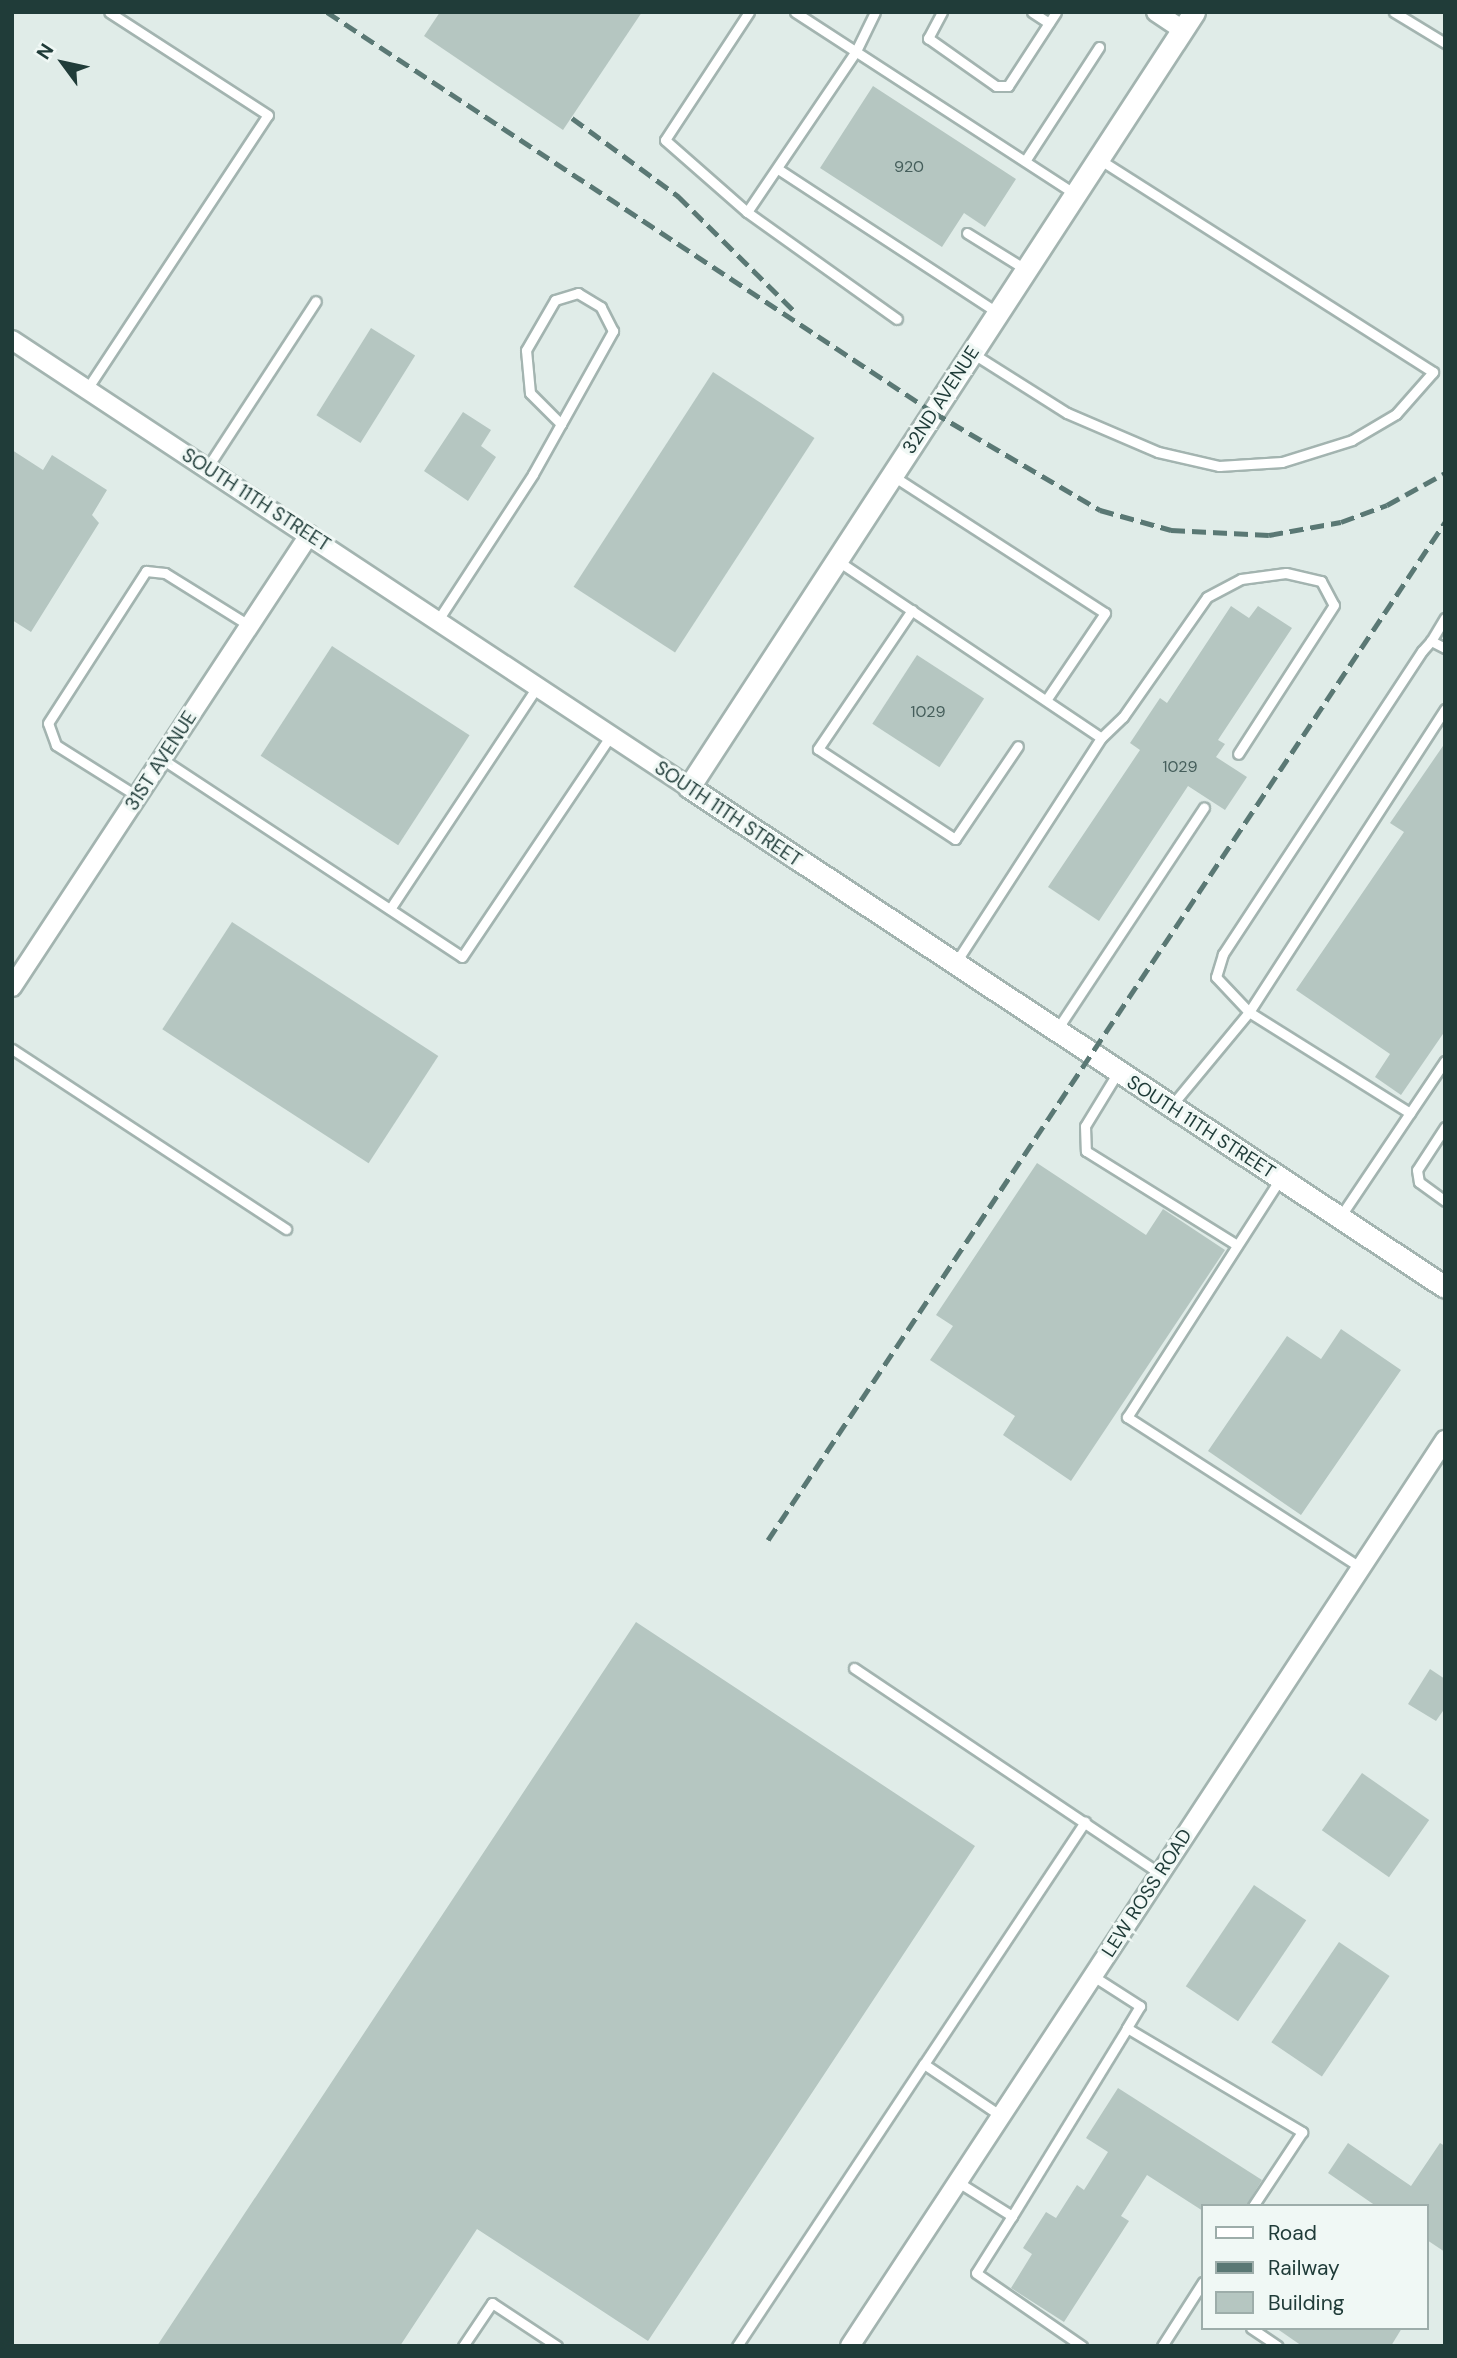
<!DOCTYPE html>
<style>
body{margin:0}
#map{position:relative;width:1457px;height:2358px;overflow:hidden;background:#e0ece8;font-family:"DM Sans",sans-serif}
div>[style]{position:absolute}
.building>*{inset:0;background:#b5c6c1;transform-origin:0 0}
.roads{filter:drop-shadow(2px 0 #a3b4b0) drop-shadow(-2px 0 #a3b4b0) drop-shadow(0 2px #a3b4b0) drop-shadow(0 -2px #a3b4b0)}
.lane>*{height:9px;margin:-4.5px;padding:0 4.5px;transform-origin:4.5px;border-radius:4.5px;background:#fff}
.street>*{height:18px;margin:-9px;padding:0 9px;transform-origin:9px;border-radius:9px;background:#fff}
.secondary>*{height:21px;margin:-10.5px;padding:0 10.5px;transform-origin:10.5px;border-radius:10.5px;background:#fff}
.rail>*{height:5px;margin-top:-2.5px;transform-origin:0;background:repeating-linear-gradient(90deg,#5a7874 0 14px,transparent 0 21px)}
span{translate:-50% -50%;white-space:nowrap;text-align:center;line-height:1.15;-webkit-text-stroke:6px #f0f8f5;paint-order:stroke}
.number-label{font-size:16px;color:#455e5b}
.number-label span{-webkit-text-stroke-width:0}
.street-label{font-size:19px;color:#203c39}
.frame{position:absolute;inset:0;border:14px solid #203c39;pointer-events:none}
.legend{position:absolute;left:1201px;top:2204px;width:228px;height:126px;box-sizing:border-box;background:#f0f8f5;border:2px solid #9dadaa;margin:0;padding:9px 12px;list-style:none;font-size:21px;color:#203c39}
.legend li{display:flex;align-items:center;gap:14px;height:35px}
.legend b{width:35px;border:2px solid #9dadaa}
.north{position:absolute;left:28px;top:28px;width:70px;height:70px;-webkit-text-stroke:5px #f0f8f5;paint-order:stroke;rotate:303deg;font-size:19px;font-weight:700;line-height:28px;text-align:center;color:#203c39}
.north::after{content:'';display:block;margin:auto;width:24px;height:32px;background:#203c39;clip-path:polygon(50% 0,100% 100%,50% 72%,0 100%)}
</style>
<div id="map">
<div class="building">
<i style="clip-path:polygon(440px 12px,642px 12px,563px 130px,424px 36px)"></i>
<i style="clip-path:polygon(873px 86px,1016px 179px,985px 227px,964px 213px,942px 247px,820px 168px)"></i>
<i style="left:371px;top:328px;width:52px;height:103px;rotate:32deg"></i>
<i style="left:713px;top:372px;width:121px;height:256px;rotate:33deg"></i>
<i style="clip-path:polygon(463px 412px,491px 430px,481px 446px,496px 457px,468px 501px,424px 471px)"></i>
<i style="clip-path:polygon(12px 450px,43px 470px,52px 455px,107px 490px,92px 515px,99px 523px,31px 632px,12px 620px)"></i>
<i style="clip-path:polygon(1231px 606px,1249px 618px,1258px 606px,1292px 628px,1218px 740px,1225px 744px,1216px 757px,1247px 777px,1225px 810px,1188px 786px,1099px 921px,1048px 887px,1140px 750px,1130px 743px,1160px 698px,1167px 703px)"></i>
<i style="left:332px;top:646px;width:164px;height:131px;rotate:33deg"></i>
<i style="left:917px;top:655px;width:80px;height:82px;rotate:33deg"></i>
<i style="clip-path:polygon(1445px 743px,1445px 1031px,1401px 1095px,1375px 1077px,1390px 1054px,1296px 990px,1404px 832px,1390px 823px)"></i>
<i style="left:232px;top:922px;width:246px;height:128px;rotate:33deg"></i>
<i style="clip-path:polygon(1037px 1163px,1146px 1235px,1163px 1209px,1225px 1250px,1071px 1481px,1003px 1435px,1015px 1416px,930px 1360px,953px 1326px,936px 1315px)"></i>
<i style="clip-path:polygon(1341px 1329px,1401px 1370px,1301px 1515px,1208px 1451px,1287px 1336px,1321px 1359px)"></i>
<i style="clip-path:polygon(636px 1622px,975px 1846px,648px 2341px,477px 2229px,400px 2346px,157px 2346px)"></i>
<i style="clip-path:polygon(1430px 1669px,1445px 1679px,1445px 1708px,1436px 1721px,1408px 1704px)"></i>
<i style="left:1362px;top:1773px;width:82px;height:70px;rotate:35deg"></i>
<i style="left:1254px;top:1885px;width:63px;height:122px;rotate:34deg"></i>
<i style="left:1339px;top:1942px;width:61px;height:121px;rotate:34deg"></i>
<i style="clip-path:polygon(1118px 2088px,1262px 2180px,1246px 2206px,1203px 2206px,1203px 2211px,1147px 2175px,1121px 2216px,1129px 2221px,1064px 2322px,1011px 2288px,1032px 2254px,1023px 2248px,1046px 2212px,1056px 2218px,1077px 2185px,1084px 2190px,1108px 2152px,1086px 2138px)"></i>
<i style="clip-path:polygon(1348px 2143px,1411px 2186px,1440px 2143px,1445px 2146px,1445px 2252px,1427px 2240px,1427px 2206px,1376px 2206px,1328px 2173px)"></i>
<i style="clip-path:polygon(1276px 2328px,1402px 2328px,1391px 2346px,1302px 2346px)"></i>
</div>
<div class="roads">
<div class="lane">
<i style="left:749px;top:12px;width:153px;rotate:123.3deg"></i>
<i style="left:665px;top:140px;width:109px;rotate:41.3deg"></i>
<i style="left:747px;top:212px;width:184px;rotate:35.5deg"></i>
<i style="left:795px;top:12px;width:334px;rotate:33deg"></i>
<i style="left:942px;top:12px;width:30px;rotate:118deg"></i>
<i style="left:928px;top:38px;width:83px;rotate:35.2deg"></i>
<i style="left:996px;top:86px;width:12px"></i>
<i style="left:1008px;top:86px;width:88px;rotate:-57deg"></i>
<i style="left:1032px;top:12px;width:20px;rotate:33deg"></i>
<i style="left:1394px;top:12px;width:60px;rotate:31.3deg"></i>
<i style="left:1025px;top:161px;width:136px;rotate:-57deg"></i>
<i style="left:778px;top:169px;width:263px;rotate:33.2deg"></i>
<i style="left:747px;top:212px;width:194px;rotate:-55.9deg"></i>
<i style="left:856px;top:51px;width:43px;rotate:-64deg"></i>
<i style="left:967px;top:233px;width:68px;rotate:31.8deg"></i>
<i style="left:972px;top:353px;width:112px;rotate:32.3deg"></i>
<i style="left:1067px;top:413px;width:99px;rotate:23.2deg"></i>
<i style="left:1158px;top:452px;width:63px;rotate:12.9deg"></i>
<i style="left:1219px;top:466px;width:63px;rotate:-3.6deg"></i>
<i style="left:1282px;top:462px;width:73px;rotate:-17.4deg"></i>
<i style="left:1352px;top:440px;width:51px;rotate:-30.6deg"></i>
<i style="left:1396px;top:414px;width:56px;rotate:-48.6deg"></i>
<i style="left:1433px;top:372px;width:396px;rotate:-147.5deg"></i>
<i style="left:87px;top:389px;width:328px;rotate:-56.6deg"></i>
<i style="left:268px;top:115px;width:189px;rotate:-147.1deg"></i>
<i style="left:207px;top:468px;width:199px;rotate:-56.9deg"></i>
<i style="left:893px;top:476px;width:252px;rotate:32.9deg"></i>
<i style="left:1105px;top:613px;width:105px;rotate:124.1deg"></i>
<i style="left:838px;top:561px;width:317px;rotate:33.9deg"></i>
<i style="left:1101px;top:738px;width:267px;rotate:122.9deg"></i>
<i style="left:912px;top:610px;width:168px;rotate:124.1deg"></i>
<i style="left:818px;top:749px;width:164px;rotate:33.3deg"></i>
<i style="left:955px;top:839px;width:112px;rotate:-55.9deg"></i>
<i style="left:438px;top:620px;width:174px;rotate:-56.9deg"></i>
<i style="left:533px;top:474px;width:57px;rotate:-60.8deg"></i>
<i style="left:561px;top:424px;width:107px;rotate:-60.8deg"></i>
<i style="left:613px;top:331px;width:27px;rotate:-117deg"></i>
<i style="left:601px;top:307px;width:27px;rotate:-149deg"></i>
<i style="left:578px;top:293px;width:24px;rotate:163deg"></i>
<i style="left:555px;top:300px;width:58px;rotate:120.1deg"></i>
<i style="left:526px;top:350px;width:43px;rotate:84.7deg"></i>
<i style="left:530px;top:393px;width:44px;rotate:45deg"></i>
<i style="left:1431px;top:641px;width:27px;rotate:-59deg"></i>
<i style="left:1445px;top:648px;width:16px;rotate:-153deg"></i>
<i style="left:1431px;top:641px;width:13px;rotate:132deg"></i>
<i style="left:1422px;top:651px;width:363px;rotate:123.3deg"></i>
<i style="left:1223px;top:954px;width:24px;rotate:107deg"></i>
<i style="left:1216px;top:977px;width:48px;rotate:46.7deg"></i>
<i style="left:1249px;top:1012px;width:361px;rotate:-57.1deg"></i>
<i style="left:1101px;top:738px;width:30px;rotate:-44deg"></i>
<i style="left:1123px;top:717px;width:146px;rotate:-55deg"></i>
<i style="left:1207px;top:597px;width:38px;rotate:-28deg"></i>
<i style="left:1241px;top:579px;width:45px;rotate:-7.6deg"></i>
<i style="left:1286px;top:573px;width:36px;rotate:13deg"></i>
<i style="left:1321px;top:581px;width:27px;rotate:62deg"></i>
<i style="left:1334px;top:605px;width:177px;rotate:122.8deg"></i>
<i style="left:162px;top:759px;width:359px;rotate:33.4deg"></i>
<i style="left:462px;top:957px;width:265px;rotate:-56.1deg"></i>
<i style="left:137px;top:796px;width:96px;rotate:-147.8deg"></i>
<i style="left:56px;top:745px;width:23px;rotate:-110deg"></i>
<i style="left:48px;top:723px;width:181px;rotate:-57.2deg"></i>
<i style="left:146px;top:571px;width:19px;rotate:6deg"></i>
<i style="left:165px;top:573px;width:100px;rotate:31.9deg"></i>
<i style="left:390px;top:909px;width:266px;rotate:-56.5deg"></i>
<i style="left:1056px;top:1031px;width:268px;rotate:-56.5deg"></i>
<i style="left:12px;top:1049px;width:328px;rotate:33.3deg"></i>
<i style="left:1118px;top:1072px;width:63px;rotate:121.4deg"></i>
<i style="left:1085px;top:1126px;width:25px;rotate:88deg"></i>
<i style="left:1086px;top:1151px;width:178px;rotate:31.9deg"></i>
<i style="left:1172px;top:1105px;width:121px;rotate:-50.4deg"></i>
<i style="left:1249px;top:1012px;width:190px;rotate:32.1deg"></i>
<i style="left:1445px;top:1127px;width:51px;rotate:123.1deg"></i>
<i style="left:1417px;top:1170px;width:12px;rotate:81deg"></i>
<i style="left:1419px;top:1182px;width:32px;rotate:36deg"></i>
<i style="left:1280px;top:1179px;width:283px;rotate:122.7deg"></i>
<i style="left:1127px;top:1417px;width:278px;rotate:32.8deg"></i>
<i style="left:1340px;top:1217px;width:188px;rotate:-56.1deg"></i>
<i style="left:854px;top:1668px;width:369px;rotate:33.9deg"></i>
<i style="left:1093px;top:1976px;width:56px;rotate:32.6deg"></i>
<i style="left:1140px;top:2006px;width:26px;rotate:121deg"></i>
<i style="left:1127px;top:2028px;width:204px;rotate:30.7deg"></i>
<i style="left:1302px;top:2132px;width:89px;rotate:123.5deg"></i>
<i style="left:924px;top:2064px;width:291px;rotate:-56.4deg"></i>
<i style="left:958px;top:2182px;width:64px;rotate:32.2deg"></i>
<i style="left:1012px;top:2216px;width:67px;rotate:122.3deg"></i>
<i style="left:976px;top:2273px;width:129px;rotate:34.6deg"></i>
<i style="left:1012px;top:2216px;width:220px;rotate:-58.5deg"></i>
<i style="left:1251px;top:2328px;width:32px;rotate:34deg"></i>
<i style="left:463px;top:2346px;width:52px;rotate:-56deg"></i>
<i style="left:492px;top:2303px;width:78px;rotate:33.5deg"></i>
<i style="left:737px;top:2346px;width:338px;rotate:-56.5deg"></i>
<i style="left:924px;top:2064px;width:93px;rotate:34deg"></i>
<i style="left:1162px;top:2346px;width:76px;rotate:-57.4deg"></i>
</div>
<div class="street">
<i style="left:1156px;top:12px;width:32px;rotate:34deg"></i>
<i style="left:12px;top:340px;width:811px;rotate:33.44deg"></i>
<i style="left:12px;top:987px;width:541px;rotate:-56.69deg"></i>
<i style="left:850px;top:2346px;width:1084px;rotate:-56.71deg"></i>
</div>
<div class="secondary">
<i style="left:1194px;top:12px;width:925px;rotate:123.09deg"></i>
<i style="left:689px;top:787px;width:906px;rotate:33.48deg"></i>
</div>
</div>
<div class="rail">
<i style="left:327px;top:12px;width:726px;rotate:33.43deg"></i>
<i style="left:933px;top:412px;width:194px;rotate:30.4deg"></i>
<i style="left:1100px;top:510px;width:74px;rotate:15.7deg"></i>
<i style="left:1171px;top:530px;width:98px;rotate:2.9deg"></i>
<i style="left:1269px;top:535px;width:73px;rotate:-10.2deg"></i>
<i style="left:1341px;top:522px;width:49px;rotate:-20.3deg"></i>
<i style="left:1387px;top:505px;width:66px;rotate:-28.9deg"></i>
<i style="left:572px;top:118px;width:132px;rotate:36.3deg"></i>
<i style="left:678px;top:196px;width:162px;rotate:44.7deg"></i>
<i style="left:768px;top:1540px;width:1223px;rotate:-56.37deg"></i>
</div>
<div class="number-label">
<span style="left:909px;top:167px">920</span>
<span style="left:928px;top:712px">1029</span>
<span style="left:1180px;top:767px">1029</span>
</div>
<div class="street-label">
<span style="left:941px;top:400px;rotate:-57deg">32ND AVENUE</span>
<span style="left:256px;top:500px;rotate:33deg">SOUTH 11TH STREET</span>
<span style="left:161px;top:761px;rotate:-57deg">31ST AVENUE</span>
<span style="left:728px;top:814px;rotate:34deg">SOUTH 11TH STREET</span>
<span style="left:1201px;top:1127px;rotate:33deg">SOUTH 11TH STREET</span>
<span style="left:1147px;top:1893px;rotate:-57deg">LEW ROSS ROAD</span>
</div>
<div class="frame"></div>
<ul class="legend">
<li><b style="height:9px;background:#fff"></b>Road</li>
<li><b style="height:9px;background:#5a7874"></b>Railway</li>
<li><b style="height:19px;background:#b5c6c1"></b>Building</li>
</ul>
<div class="north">N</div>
</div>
